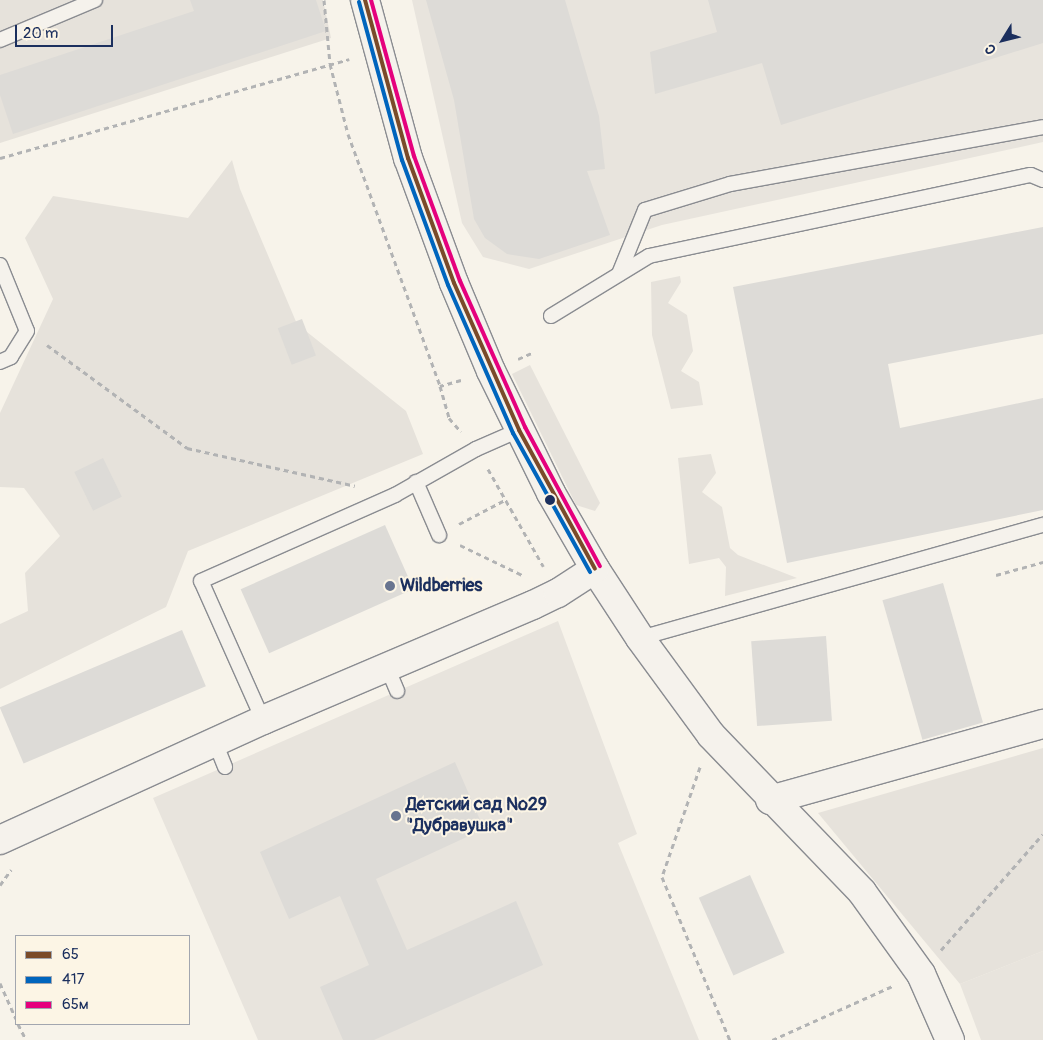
<!DOCTYPE html>
<meta charset="utf-8">
<style>
body{margin:0}
#map{position:relative;width:1043px;height:1040px;overflow:hidden;background:#f7f3ea;font-family:Pangolin,sans-serif}
div>[style]{position:absolute}
.built>*{inset:0;background:#e8e4dd}
.green>*{inset:0;background:#e6e2db}
.building>*{inset:0;background:#dddbd7;transform-origin:0 0}
.path>*{height:3px;margin-top:-1.5px;transform-origin:0;background:repeating-linear-gradient(90deg,#b2b3b4 0 5px,transparent 0 9px)}
.roads{filter:drop-shadow(1px 0 #8a8c91) drop-shadow(-1px 0 #8a8c91) drop-shadow(0 1px #8a8c91) drop-shadow(0 -1px #8a8c91)}
.service>*{height:14px;margin:-7px;padding:0 7px;transform-origin:7px;border-radius:7px;background:#f5f2ec}
.minor>*{height:28px;margin:-14px;padding:0 14px;transform-origin:14px;border-radius:14px;background:#f5f2ec}
.bus-1>*{height:4px;margin:-2px;padding:0 2px;transform-origin:2px;border-radius:2px;background:#7a4b2a}
.bus-2>*{height:4px;margin:-2px;padding:0 2px;transform-origin:2px;border-radius:2px;background:#0065bd}
.bus-3>*{height:4px;margin:-2px;padding:0 2px;transform-origin:2px;border-radius:2px;background:#e5007d}
.dots>*{width:14px;height:14px;translate:-50% -50%;box-sizing:border-box;border:2px solid #fcf5e5;border-radius:50%}
span{translate:-50% -50%;white-space:nowrap;text-align:center;line-height:1.15;-webkit-text-stroke:4px #fcf5e5;paint-order:stroke}
.poi-label{font-size:18px;color:#1b2f5e;font-weight:700}
.left{translate:0 -50%;text-align:left}
.legend{position:absolute;left:15px;top:935px;width:175px;height:90px;box-sizing:border-box;background:#fcf5e5;border:1px solid #a2a6af;margin:0;padding:6px 9px;list-style:none;font-size:15px;color:#1b2f5e}
.legend li{display:flex;align-items:center;gap:10px;height:25px}
.legend b{width:25px;border:1px solid #a2a6af}
.north{position:absolute;left:978px;top:15px;width:50px;height:50px;-webkit-text-stroke:4px #fcf5e5;paint-order:stroke;rotate:234deg;font-size:14px;font-weight:700;line-height:20px;text-align:center;color:#1b2f5e}
.north::after{content:'';display:block;margin:auto;width:18px;height:22px;background:#1b2f5e;clip-path:polygon(50% 0,100% 100%,50% 72%,0 100%)}
.scale{position:absolute;left:15px;top:25px;width:98px;height:22px;box-sizing:border-box;border:2px solid #1b2f5e;border-top:0;padding-left:6px;font-size:15px;line-height:18px;white-space:nowrap;color:#1b2f5e;-webkit-text-stroke:4px #fcf5e5;paint-order:stroke}
</style>
<div id="map">
<div class="built">
<i style="clip-path:polygon(412px 0,1043px 0,1043px 142px,662px 225px,529px 269px,483px 257px,462px 223px)"></i>
<i style="clip-path:polygon(558px 621px,637px 834px,618px 843px,699px 1040px,258px 1040px,153px 798px)"></i>
<i style="clip-path:polygon(1043px 951px,1043px 1040px,981px 1040px,960px 984px)"></i>
</div>
<div class="green">
<i style="clip-path:polygon(0 0,323px 0,331px 38px,0 143px)"></i>
<i style="clip-path:polygon(232px 160px,240px 189px,297px 324px,406px 411px,423px 454px,188px 551px,166px 607px,0 689px,0 624px,28px 611px,25px 573px,60px 536px,24px 488px,0 487px,0 413px,53px 299px,25px 238px,53px 196px,188px 218px)"></i>
<i style="clip-path:polygon(680px 276px,681px 282px,668px 303px,687px 315px,693px 351px,681px 371px,699px 382px,703px 405px,671px 409px,652px 335px,651px 282px)"></i>
<i style="clip-path:polygon(530px 365px,600px 503px,595px 511px,576px 505px,512px 374px)"></i>
<i style="clip-path:polygon(711px 454px,716px 473px,702px 492px,722px 507px,730px 548px,738px 555px,797px 578px,725px 596px,726px 567px,719px 558px,689px 564px,678px 458px)"></i>
<i style="clip-path:polygon(1043px 748px,1043px 951px,960px 984px,818px 813px)"></i>
</div>
<div class="building">
<i style="clip-path:polygon(190px 0,316px 0,326px 31px,13px 134px,0 95px,0 75px,194px 11px)"></i>
<i style="clip-path:polygon(426px 0,565px 0,599px 116px,605px 169px,587px 171px,610px 235px,539px 259px,507px 254px,485px 238px,474px 219px,454px 100px)"></i>
<i style="clip-path:polygon(708px 0,1043px 0,1043px 43px,781px 125px,762px 63px,655px 94px,650px 52px,717px 32px)"></i>
<i style="clip-path:polygon(1043px 227px,1043px 334px,888px 364px,900px 428px,1043px 398px,1043px 510px,787px 563px,733px 287px)"></i>
<i style="left:302px;top:319px;width:39px;height:26px;rotate:69deg"></i>
<i style="left:103px;top:458px;width:43px;height:32px;rotate:64deg"></i>
<i style="left:385px;top:525px;width:70px;height:158px;rotate:66deg"></i>
<i style="left:943px;top:583px;width:145px;height:63px;rotate:74deg"></i>
<i style="left:182px;top:630px;width:61px;height:198px;rotate:67deg"></i>
<i style="left:826px;top:636px;width:85px;height:75px;rotate:86deg"></i>
<i style="clip-path:polygon(455px 762px,484px 829px,376px 879px,407px 950px,516px 901px,543px 965px,374px 1040px,343px 1040px,320px 987px,369px 965px,340px 896px,289px 919px,260px 852px)"></i>
<i style="left:750px;top:875px;width:85px;height:56px;rotate:66deg"></i>
</div>
<div class="path">
<i style="left:324px;top:0;width:64px;rotate:84.6deg"></i>
<i style="left:330px;top:64px;width:72px;rotate:75.6deg"></i>
<i style="left:348px;top:134px;width:268px;rotate:69.9deg"></i>
<i style="left:0;top:158px;width:363px;rotate:-15.8deg"></i>
<i style="left:47px;top:345px;width:174px;rotate:36.3deg"></i>
<i style="left:187px;top:448px;width:172px;rotate:12.7deg"></i>
<i style="left:518px;top:359px;width:17px;rotate:-24deg"></i>
<i style="left:461px;top:380px;width:22px;rotate:164deg"></i>
<i style="left:440px;top:386px;width:33px;rotate:74deg"></i>
<i style="left:449px;top:418px;width:18px;rotate:49deg"></i>
<i style="left:488px;top:469px;width:112px;rotate:60.4deg"></i>
<i style="left:459px;top:524px;width:52px;rotate:-27.6deg"></i>
<i style="left:460px;top:545px;width:71px;rotate:25.8deg"></i>
<i style="left:996px;top:575px;width:49px;rotate:-15.5deg"></i>
<i style="left:700px;top:767px;width:116px;rotate:109.1deg"></i>
<i style="left:662px;top:877px;width:177px;rotate:67.4deg"></i>
<i style="left:0;top:885px;width:19px;rotate:-54deg"></i>
<i style="left:941px;top:950px;width:154px;rotate:-48.7deg"></i>
<i style="left:0;top:983px;width:39px;rotate:66deg"></i>
<i style="left:18px;top:1024px;width:18px;rotate:63deg"></i>
<i style="left:772px;top:1040px;width:133px;rotate:-24.1deg"></i>
</div>
<div class="roads">
<div class="service">
<i style="left:0;top:40px;width:103px;rotate:-22.8deg"></i>
<i style="left:0;top:265px;width:71px;rotate:67.8deg"></i>
<i style="left:27px;top:331px;width:31px;rotate:122deg"></i>
<i style="left:11px;top:357px;width:12px;rotate:156deg"></i>
<i style="left:619px;top:274px;width:69px;rotate:-67.9deg"></i>
<i style="left:645px;top:210px;width:89px;rotate:-17deg"></i>
<i style="left:730px;top:184px;width:318px;rotate:-10.3deg"></i>
<i style="left:551px;top:316px;width:115px;rotate:-31.5deg"></i>
<i style="left:649px;top:256px;width:390px;rotate:-12deg"></i>
<i style="left:1031px;top:175px;width:13px;rotate:23deg"></i>
<i style="left:416px;top:482px;width:58px;rotate:66.5deg"></i>
<i style="left:640px;top:638px;width:419px;rotate:-15.7deg"></i>
<i style="left:387px;top:667px;width:26px;rotate:67deg"></i>
<i style="left:263px;top:720px;width:152px;rotate:-114deg"></i>
<i style="left:201px;top:581px;width:212px;rotate:-23.9deg"></i>
<i style="left:395px;top:495px;width:93px;rotate:-29.6deg"></i>
<i style="left:476px;top:449px;width:47px;rotate:-23.8deg"></i>
<i style="left:215px;top:742px;width:27px;rotate:68deg"></i>
</div>
<div class="minor">
<i style="left:365px;top:0;width:164px;rotate:74.8deg"></i>
<i style="left:408px;top:158px;width:133px;rotate:69.8deg"></i>
<i style="left:454px;top:283px;width:95px;rotate:67.2deg"></i>
<i style="left:491px;top:371px;width:136px;rotate:63.8deg"></i>
<i style="left:551px;top:493px;width:88px;rotate:59.9deg"></i>
<i style="left:595px;top:569px;width:82px;rotate:56.9deg"></i>
<i style="left:640px;top:638px;width:120px;rotate:53.8deg"></i>
<i style="left:711px;top:735px;width:218px;rotate:46.1deg"></i>
<i style="left:862px;top:892px;width:101px;rotate:54.3deg"></i>
<i style="left:921px;top:974px;width:72px;rotate:66.3deg"></i>
<i style="left:770px;top:800px;width:283px;rotate:-15.6deg"></i>
<i style="left:0;top:840px;width:289px;rotate:-24.5deg"></i>
<i style="left:263px;top:720px;width:293px;rotate:-23.1deg"></i>
<i style="left:533px;top:605px;width:28px;rotate:-26deg"></i>
<i style="left:558px;top:593px;width:44px;rotate:-33deg"></i>
</div>
</div>
<div class="bus-1">
<i style="left:365px;top:0;width:164px;rotate:74.8deg"></i>
<i style="left:408px;top:158px;width:133px;rotate:69.8deg"></i>
<i style="left:454px;top:283px;width:161px;rotate:66.1deg"></i>
<i style="left:519px;top:430px;width:158px;rotate:61.3deg"></i>
</div>
<div class="bus-2">
<i style="left:359px;top:2px;width:164px;rotate:74.8deg"></i>
<i style="left:402px;top:160px;width:133px;rotate:69.8deg"></i>
<i style="left:448px;top:285px;width:162px;rotate:66.3deg"></i>
<i style="left:513px;top:433px;width:159px;rotate:61deg"></i>
</div>
<div class="bus-3">
<i style="left:371px;top:0;width:162px;rotate:74.6deg"></i>
<i style="left:414px;top:156px;width:133px;rotate:69.8deg"></i>
<i style="left:460px;top:281px;width:160px;rotate:66deg"></i>
<i style="left:525px;top:427px;width:158px;rotate:61.7deg"></i>
</div>
<div class="dots">
<i style="left:550px;top:500px;background:#1b2f5e"></i>
<i style="left:390px;top:586px;background:#68748f"></i>
<i style="left:396px;top:816px;background:#68748f"></i>
</div>
<div class="poi-label">
<span class="left" style="left:400px;top:586px">Wildberries</span>
<span class="left" style="left:406px;top:816px">Детский сад №29<br>"Дубравушка"</span>
</div>
<ul class="legend">
<li><b style="height:6px;background:#7a4b2a"></b>65</li>
<li><b style="height:6px;background:#0065bd"></b>417</li>
<li><b style="height:6px;background:#e5007d"></b>65м</li>
</ul>
<div class="north">С</div>
<div class="scale">20 m</div>
</div>
